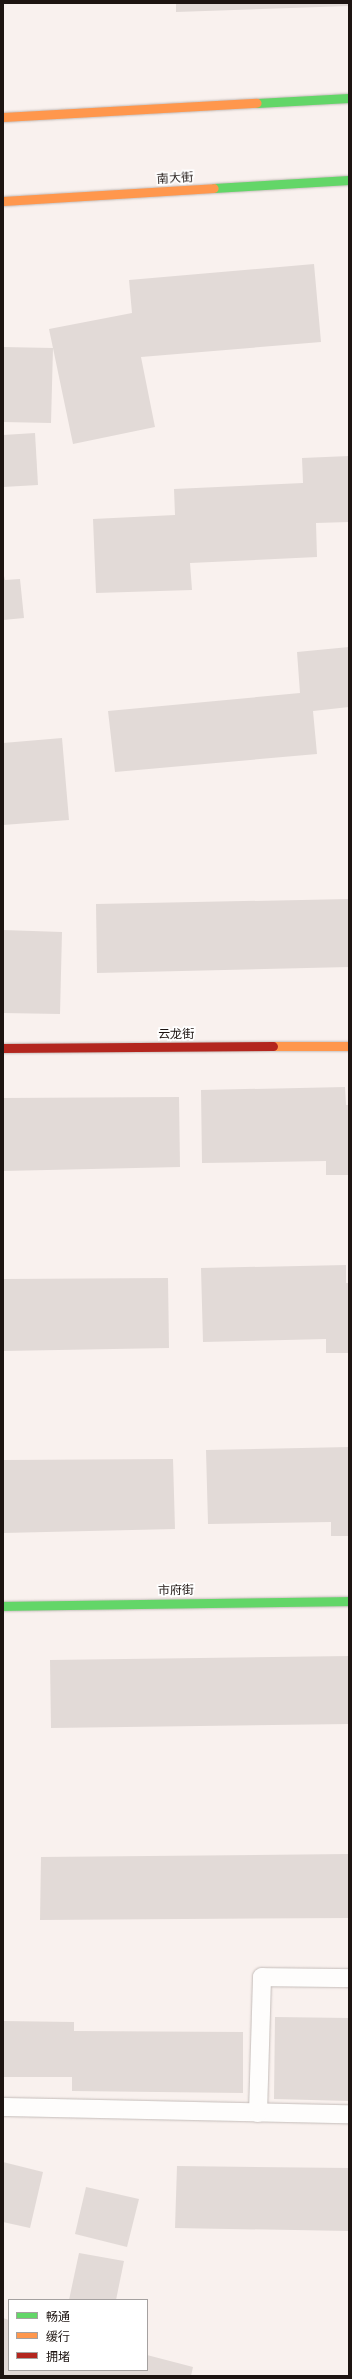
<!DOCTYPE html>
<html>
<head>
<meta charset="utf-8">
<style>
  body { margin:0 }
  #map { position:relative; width:352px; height:2379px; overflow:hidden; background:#f9f1ee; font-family:Figtree,"Noto Sans SC",sans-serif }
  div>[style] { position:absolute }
  .building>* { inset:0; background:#e2dad7 }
  .roads { filter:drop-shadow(0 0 1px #c4bcb9) drop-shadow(0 0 1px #c4bcb9) }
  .lane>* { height:18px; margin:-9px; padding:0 9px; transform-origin:9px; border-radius:9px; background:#fefdfc }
  .fast>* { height:9px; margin:-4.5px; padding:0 4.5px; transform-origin:4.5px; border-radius:4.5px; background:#63d668 }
  .slow>* { height:9px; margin:-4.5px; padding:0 4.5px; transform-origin:4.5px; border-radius:4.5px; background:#ff974d }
  .jam>* { height:9px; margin:-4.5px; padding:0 4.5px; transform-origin:4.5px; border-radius:4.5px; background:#b3261e }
  span { translate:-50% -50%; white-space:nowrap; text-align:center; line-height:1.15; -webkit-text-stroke:3.5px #fff; paint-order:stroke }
  .street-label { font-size:12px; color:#1d1411 }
  .frame { position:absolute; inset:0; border:4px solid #1d1411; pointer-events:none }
  .legend { position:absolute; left:8px; top:2299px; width:140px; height:72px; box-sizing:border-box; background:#fff; border:1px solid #a5a1a0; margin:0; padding:5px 7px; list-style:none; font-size:12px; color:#1d1411 }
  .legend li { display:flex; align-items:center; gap:8px; height:20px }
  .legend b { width:20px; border:1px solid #a5a1a0 }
</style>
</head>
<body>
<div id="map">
  <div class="building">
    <i style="clip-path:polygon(176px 3px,349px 3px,349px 6px,176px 12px)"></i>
    <i style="clip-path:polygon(314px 264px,321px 342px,141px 357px,155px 427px,73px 444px,49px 329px,132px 313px,129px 280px)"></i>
    <i style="clip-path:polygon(3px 347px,53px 348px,51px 423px,3px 422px)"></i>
    <i style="clip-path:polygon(35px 433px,38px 485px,3px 487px,3px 435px)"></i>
    <i style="clip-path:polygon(349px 456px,349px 522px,316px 523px,317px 557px,190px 563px,192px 590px,96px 593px,93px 519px,175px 515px,174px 489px,303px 483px,302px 458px)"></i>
    <i style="clip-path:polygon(3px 572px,5px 580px,20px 579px,24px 618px,3px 620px)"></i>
    <i style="clip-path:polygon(349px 647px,349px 707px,313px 711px,317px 754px,115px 772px,108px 711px,300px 693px,297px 652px)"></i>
    <i style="clip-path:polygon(62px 738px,69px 820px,3px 825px,3px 743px)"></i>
    <i style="clip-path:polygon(349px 899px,349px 967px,97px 973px,96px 904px)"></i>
    <i style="clip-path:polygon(3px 930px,62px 932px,60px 1014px,3px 1013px)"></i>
    <i style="clip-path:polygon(345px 1087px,346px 1105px,349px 1105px,349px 1175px,326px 1175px,326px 1161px,202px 1163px,201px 1090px)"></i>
    <i style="clip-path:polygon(179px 1097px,180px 1167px,3px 1171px,3px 1098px)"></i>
    <i style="clip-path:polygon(346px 1265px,346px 1283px,349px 1283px,349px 1353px,326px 1353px,326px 1339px,203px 1342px,201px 1268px)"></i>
    <i style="clip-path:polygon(168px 1278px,169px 1348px,3px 1351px,3px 1279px)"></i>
    <i style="clip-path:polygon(349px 1447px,349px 1536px,331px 1536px,331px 1522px,208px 1524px,206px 1450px)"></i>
    <i style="clip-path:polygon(173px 1459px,175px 1529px,3px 1533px,3px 1460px)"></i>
    <i style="clip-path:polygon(349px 1656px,349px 1724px,51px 1728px,50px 1660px)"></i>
    <i style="clip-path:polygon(349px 1854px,349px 1918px,40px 1920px,41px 1857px)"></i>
    <i style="clip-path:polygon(275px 2017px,349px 2018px,349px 2101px,274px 2099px)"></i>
    <i style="clip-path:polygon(3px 2021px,74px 2022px,74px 2031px,243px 2032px,243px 2093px,72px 2091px,72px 2077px,3px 2077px)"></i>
    <i style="clip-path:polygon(3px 2162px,43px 2172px,30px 2228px,3px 2222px)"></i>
    <i style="clip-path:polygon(177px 2166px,349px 2168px,349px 2231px,175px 2228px)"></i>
    <i style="clip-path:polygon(86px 2187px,139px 2199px,127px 2247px,75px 2234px)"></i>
    <i style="clip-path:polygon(79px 2253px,124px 2261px,116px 2300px,69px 2300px)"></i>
    <i style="clip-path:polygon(3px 2318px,9px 2320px,9px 2370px,147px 2370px,147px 2355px,193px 2367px,191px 2376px,3px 2376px)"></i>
  </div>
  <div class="roads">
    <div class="lane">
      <i style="left:3px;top:2107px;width:346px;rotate:1.2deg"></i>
      <i style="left:258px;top:2113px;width:136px;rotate:-88.3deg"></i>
      <i style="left:262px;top:1977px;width:87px;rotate:0.7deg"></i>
    </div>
    <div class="fast">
      <i style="left:257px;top:103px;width:92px;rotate:-3.1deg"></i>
      <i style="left:214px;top:188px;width:135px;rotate:-3.4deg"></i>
      <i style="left:3px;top:1606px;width:346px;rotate:-0.8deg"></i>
    </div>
    <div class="slow">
      <i style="left:3px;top:117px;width:254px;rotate:-3.2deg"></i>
      <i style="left:3px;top:201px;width:211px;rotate:-3.5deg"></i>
      <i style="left:273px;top:1046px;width:76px"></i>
    </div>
    <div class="jam">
      <i style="left:3px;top:1048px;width:270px;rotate:-0.4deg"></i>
    </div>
  </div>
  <div class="street-label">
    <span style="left:175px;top:179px;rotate:-3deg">南大街</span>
    <span style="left:176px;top:1035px">云龙街</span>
    <span style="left:176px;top:1591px;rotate:-1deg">市府街</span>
  </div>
  <div class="frame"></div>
  <ul class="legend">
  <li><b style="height:5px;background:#63d668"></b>畅通</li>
  <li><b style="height:5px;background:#ff974d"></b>缓行</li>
  <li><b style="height:5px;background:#b3261e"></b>拥堵</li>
  </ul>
</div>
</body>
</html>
